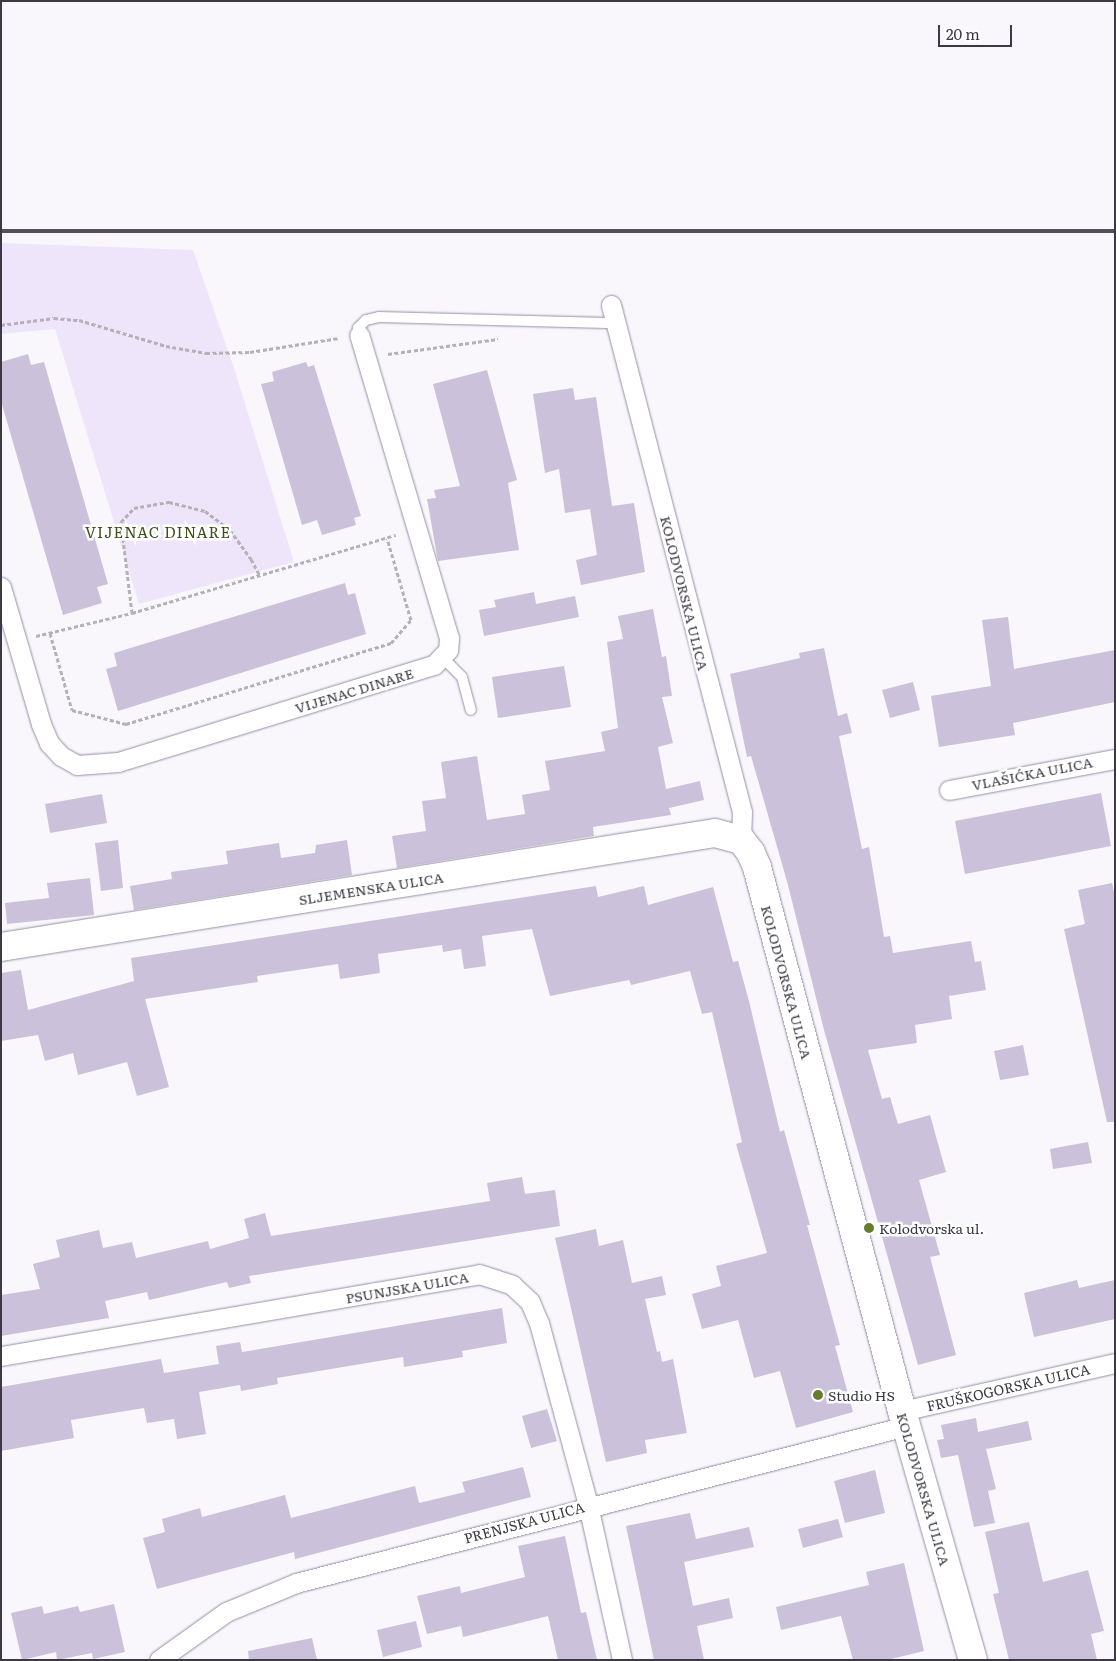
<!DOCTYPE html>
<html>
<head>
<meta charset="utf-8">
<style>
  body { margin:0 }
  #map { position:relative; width:1116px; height:1661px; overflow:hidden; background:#f9f7fc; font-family:Literata,serif }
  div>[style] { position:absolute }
  .green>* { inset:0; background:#eee5fb }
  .building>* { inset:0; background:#cbc1da }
  .path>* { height:3px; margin-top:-1.5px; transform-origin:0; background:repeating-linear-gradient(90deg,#b4b1b8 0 4px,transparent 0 6.5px) }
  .roads { filter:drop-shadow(0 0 1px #968da5) drop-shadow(0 0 1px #968da5) }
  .lane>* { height:10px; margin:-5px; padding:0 5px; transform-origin:5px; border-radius:5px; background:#fff }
  .street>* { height:19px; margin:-9.5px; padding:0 9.5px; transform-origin:9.5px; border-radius:9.5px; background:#fff }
  .secondary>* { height:28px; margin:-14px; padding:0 14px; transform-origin:14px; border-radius:14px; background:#fff }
  .rail>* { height:4px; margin:-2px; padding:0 2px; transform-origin:2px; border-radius:2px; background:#54515a }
  .dots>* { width:14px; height:14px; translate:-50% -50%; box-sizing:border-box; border:2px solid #fff; border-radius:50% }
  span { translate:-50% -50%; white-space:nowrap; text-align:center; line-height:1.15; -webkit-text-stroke:5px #fff; paint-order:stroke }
  .street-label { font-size:14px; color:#3d3943 }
  .poi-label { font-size:14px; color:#3d3943 }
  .left { translate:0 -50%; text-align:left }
  .neighbourhood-label { font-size:15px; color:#3e4d17; letter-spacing:1px }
  .frame { position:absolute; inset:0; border:2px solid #3d3943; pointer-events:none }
  .scale { position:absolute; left:938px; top:25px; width:74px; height:22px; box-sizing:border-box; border:2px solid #3d3943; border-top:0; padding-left:6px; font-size:15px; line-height:18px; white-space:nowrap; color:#3d3943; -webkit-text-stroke:4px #fff; paint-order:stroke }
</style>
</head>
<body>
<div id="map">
  <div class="green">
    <i style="clip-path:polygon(1px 243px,193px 250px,234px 368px,294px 562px,139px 604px,55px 329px,1px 334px)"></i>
  </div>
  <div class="building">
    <i style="clip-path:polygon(28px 354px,31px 365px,44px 362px,108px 584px,97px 587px,102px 603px,63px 615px,1px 401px,1px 362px)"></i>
    <i style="clip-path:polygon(306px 362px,308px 367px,314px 365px,361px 516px,354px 518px,356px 525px,322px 535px,317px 520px,302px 525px,261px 384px,274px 381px,272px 372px)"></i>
    <i style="clip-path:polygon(487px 370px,517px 480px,508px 483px,519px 550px,438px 561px,427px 499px,436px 498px,434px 490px,460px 486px,433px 384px)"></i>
    <i style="clip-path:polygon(573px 388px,575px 400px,596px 397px,612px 506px,634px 503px,645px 572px,581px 585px,576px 560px,597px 555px,590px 509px,565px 513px,559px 469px,545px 473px,533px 394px)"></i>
    <i style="clip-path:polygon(345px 583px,348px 595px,355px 593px,366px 634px,118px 711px,106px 669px,117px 666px,114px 653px)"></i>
    <i style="clip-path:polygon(534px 592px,536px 604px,575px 596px,579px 617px,484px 636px,479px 610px,496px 607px,494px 600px)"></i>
    <i style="clip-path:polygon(653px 609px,662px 657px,666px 656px,672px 696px,662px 697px,673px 743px,658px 747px,666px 789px,700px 781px,704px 800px,669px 808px,671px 815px,593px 827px,594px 836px,397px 868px,392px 836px,426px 831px,422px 801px,446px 798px,441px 762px,477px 756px,487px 820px,525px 814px,522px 795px,550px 790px,545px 761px,605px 751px,601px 732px,618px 728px,607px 642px,623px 639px,618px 616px)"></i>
    <i style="clip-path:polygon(1008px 617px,1014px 669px,1115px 650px,1115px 702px,1013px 723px,1015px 735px,939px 747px,931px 696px,991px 686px,982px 620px)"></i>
    <i style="clip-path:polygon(824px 648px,838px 716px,847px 713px,852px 733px,839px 736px,862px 849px,869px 847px,884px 937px,890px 936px,893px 953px,971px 941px,975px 962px,981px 961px,986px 990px,949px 996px,952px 1019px,915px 1025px,917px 1043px,868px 1050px,882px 1099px,890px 1097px,898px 1124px,930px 1115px,946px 1172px,919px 1180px,940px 1255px,930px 1257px,956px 1355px,918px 1365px,824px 1030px,788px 885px,751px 756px,747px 757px,730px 674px,800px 658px,799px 653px)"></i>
    <i style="clip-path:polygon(564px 666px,571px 707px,498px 718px,492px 677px)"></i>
    <i style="clip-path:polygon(913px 682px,920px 710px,890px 718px,882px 690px)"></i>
    <i style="clip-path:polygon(1101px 793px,1111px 846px,965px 874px,955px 821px)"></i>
    <i style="clip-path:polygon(102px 794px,107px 823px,50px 833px,45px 804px)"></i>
    <i style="clip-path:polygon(118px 840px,123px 888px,101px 891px,95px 843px)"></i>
    <i style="clip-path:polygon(347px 840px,352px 875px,134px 910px,130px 886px,172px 879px,171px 872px,228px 864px,226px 851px,279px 843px,281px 858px,315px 853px,316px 845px)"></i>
    <i style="clip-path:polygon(90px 878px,94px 915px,7px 924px,5px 903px,49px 898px,47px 883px)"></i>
    <i style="clip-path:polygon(1112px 883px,1115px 896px,1115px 1122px,1107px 1122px,1064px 929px,1085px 924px,1078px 890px)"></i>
    <i style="clip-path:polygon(596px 886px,598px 897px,644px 886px,648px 905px,713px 887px,733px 962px,738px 961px,749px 1001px,780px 1132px,784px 1130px,810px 1225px,807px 1225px,840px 1345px,835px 1346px,853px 1412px,796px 1428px,780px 1371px,754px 1378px,738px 1320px,702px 1329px,692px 1294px,721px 1286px,716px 1266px,767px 1253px,736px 1144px,742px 1142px,712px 1012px,702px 1014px,690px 971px,631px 985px,629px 980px,550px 996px,532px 929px,482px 936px,486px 966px,464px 969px,461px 949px,443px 952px,442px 945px,378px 954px,380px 973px,340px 979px,338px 964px,257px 976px,258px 982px,145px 999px,169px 1087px,137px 1096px,127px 1062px,78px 1075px,73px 1053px,45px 1061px,38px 1035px,1px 1041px,1px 973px,21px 970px,28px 1010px,134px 981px,131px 958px)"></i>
    <i style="clip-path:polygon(1023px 1045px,1029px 1075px,1000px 1080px,994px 1051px)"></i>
    <i style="clip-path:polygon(1088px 1142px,1092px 1163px,1053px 1169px,1050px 1149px)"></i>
    <i style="clip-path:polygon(522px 1177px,525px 1194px,555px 1190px,560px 1226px,249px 1276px,251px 1283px,229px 1288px,227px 1282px,149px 1300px,147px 1292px,105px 1301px,109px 1318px,1px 1336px,1px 1295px,40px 1289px,33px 1264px,60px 1257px,56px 1240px,99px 1230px,103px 1248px,132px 1242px,136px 1258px,208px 1241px,210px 1249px,249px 1238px,244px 1219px,265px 1213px,271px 1236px,490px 1201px,487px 1183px)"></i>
    <i style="clip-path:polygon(596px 1229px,599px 1246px,623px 1240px,632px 1283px,662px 1276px,666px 1295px,645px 1299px,657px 1352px,660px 1351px,662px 1362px,673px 1359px,687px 1433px,645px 1440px,647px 1453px,606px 1462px,555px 1238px)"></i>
    <i style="clip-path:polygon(1077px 1280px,1079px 1288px,1115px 1280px,1115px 1319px,1034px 1337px,1024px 1293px)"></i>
    <i style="clip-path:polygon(502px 1308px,507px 1343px,462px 1351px,463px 1357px,404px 1367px,403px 1357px,277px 1378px,278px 1384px,241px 1391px,240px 1385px,199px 1392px,206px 1434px,177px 1439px,174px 1419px,147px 1423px,144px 1408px,71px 1420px,74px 1438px,1px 1451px,1px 1387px,161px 1359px,164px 1373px,219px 1364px,216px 1346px,240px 1342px,242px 1352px)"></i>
    <i style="clip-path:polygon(547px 1409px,557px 1441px,531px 1448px,522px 1416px)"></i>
    <i style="clip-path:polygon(976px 1418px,978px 1432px,1028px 1421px,1032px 1440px,986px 1449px,996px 1489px,988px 1491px,995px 1523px,974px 1527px,958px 1455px,941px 1458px,937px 1440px,944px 1439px,941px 1425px)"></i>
    <i style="clip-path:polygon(523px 1467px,531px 1497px,295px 1559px,294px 1552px,157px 1589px,143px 1538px,165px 1532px,162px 1519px,200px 1508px,202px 1517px,285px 1495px,291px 1518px,415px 1486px,419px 1503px,465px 1492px,462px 1482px)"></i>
    <i style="clip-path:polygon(875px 1470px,885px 1513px,845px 1523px,834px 1481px)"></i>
    <i style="clip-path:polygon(690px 1513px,696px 1539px,749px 1527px,754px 1547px,684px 1562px,693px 1606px,729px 1598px,733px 1618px,697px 1626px,704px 1660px,654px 1660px,626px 1526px)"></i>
    <i style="clip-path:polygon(838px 1519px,843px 1537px,803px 1548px,798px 1529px)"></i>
    <i style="clip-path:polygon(1029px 1522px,1043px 1582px,1088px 1570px,1104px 1631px,1091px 1634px,1097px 1660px,1009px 1660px,993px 1594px,999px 1593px,985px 1532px)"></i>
    <i style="clip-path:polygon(565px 1536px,581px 1613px,586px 1612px,597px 1660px,558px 1660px,548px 1616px,463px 1637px,461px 1626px,427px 1634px,417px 1596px,460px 1586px,461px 1593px,525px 1577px,518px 1546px)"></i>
    <i style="clip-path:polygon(904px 1563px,924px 1651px,887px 1660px,853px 1660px,841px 1616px,781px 1630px,776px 1607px,869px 1585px,866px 1572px)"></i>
    <i style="clip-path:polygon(114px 1604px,125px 1652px,93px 1659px,92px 1653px,57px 1660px,56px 1652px,22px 1660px,11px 1613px,42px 1606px,44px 1614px,78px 1606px,80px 1612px)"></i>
    <i style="clip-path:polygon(416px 1621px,422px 1647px,383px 1657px,377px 1630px)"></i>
    <i style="clip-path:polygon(312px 1638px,317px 1660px,249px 1660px,248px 1651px)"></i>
  </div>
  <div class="path">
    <i style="left:1px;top:325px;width:53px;rotate:-7.5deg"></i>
    <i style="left:54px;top:318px;width:25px;rotate:5deg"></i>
    <i style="left:79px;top:320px;width:91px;rotate:16.6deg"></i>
    <i style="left:166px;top:346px;width:41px;rotate:9.9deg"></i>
    <i style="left:206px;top:353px;width:44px;rotate:-1.3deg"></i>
    <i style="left:250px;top:352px;width:90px;rotate:-8.9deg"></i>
    <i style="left:388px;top:354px;width:111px;rotate:-7.8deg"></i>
    <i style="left:132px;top:613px;width:92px;rotate:-96.9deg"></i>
    <i style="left:121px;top:522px;width:19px;rotate:-47deg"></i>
    <i style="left:134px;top:508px;width:36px;rotate:-10deg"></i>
    <i style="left:169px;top:502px;width:37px;rotate:14deg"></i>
    <i style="left:205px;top:511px;width:31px;rotate:37deg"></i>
    <i style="left:230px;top:530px;width:36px;rotate:54deg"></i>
    <i style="left:251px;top:559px;width:19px;rotate:62deg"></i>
    <i style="left:50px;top:633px;width:80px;rotate:74.1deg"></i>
    <i style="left:72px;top:710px;width:56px;rotate:14.5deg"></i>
    <i style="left:126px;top:724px;width:277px;rotate:-17deg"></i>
    <i style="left:391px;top:643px;width:30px;rotate:-49deg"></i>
    <i style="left:411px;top:620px;width:85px;rotate:-106.3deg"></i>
    <i style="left:36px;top:636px;width:99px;rotate:-13.5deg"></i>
    <i style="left:132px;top:613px;width:275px;rotate:-16.5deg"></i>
  </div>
  <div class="roads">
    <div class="lane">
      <i style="left:359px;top:335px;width:7px;rotate:-98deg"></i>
      <i style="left:358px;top:328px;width:11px;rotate:-45deg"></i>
      <i style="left:366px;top:320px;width:13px;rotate:-13deg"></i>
      <i style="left:379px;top:317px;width:237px;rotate:1.5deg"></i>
      <i style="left:443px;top:658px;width:27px;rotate:45deg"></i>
      <i style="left:462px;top:677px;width:34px;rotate:75deg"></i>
    </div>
    <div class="street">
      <i style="left:611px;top:305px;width:524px;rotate:75.51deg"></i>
      <i style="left:742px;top:812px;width:28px;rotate:92deg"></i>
      <i style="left:1px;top:587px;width:143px;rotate:73.7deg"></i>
      <i style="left:41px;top:724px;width:21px;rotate:67deg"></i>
      <i style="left:49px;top:743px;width:18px;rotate:47deg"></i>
      <i style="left:61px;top:756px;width:18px;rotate:29deg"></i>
      <i style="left:77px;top:765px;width:41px;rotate:-4.2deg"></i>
      <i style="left:118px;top:762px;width:331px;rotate:-17.1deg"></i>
      <i style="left:434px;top:665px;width:21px;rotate:-47deg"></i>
      <i style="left:448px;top:650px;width:12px;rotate:-85deg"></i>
      <i style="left:449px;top:638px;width:316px;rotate:-106.5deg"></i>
      <i style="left:949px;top:790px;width:169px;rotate:-10.6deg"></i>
      <i style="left:1px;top:1356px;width:485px;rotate:-9.7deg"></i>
      <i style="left:479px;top:1274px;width:35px;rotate:18deg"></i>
      <i style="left:512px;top:1285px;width:25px;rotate:43deg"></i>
      <i style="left:530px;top:1302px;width:23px;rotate:67deg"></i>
      <i style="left:539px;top:1323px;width:188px;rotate:74.9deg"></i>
      <i style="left:588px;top:1505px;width:159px;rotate:77.6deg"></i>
      <i style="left:902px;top:1411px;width:218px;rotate:-12.7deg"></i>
      <i style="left:159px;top:1660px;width:82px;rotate:-35.6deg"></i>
      <i style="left:226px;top:1612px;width:76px;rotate:-22.5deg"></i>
      <i style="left:296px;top:1583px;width:630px;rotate:-14.43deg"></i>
    </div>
    <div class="secondary">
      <i style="left:1px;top:947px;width:723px;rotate:-9.07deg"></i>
      <i style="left:715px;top:833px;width:27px;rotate:15deg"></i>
      <i style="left:741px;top:840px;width:16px;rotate:52deg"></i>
      <i style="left:751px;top:853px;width:15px;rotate:67deg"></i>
      <i style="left:757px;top:867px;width:563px;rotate:75.08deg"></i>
      <i style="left:902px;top:1411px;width:259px;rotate:74.1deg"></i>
    </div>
  </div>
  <div class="rail">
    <i style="left:1px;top:231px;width:1114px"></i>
  </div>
  <div class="dots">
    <i style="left:869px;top:1228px;background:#667d2e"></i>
    <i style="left:818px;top:1395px;background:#667d2e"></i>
  </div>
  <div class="street-label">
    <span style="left:685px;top:593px;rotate:76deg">KOLODVORSKA ULICA</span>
    <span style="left:354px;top:690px;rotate:-17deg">VIJENAC DINARE</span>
    <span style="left:1032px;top:773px;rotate:-11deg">VLAŠIĆKA ULICA</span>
    <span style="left:371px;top:888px;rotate:-9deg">SLJEMENSKA ULICA</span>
    <span style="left:787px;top:982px;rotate:75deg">KOLODVORSKA ULICA</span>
    <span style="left:407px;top:1287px;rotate:-10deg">PSUNJSKA ULICA</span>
    <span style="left:1008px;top:1387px;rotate:-13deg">FRUŠKOGORSKA ULICA</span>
    <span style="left:924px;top:1489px;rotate:74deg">KOLODVORSKA ULICA</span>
    <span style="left:524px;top:1522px;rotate:-15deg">PRENJSKA ULICA</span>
  </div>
  <div class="poi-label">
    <span class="left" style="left:879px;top:1228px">Kolodvorska ul.</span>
    <span class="left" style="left:828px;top:1395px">Studio HS</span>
  </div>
  <div class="neighbourhood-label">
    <span style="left:158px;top:532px">VIJENAC DINARE</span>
  </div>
  <div class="frame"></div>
  <div class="scale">20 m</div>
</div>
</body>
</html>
